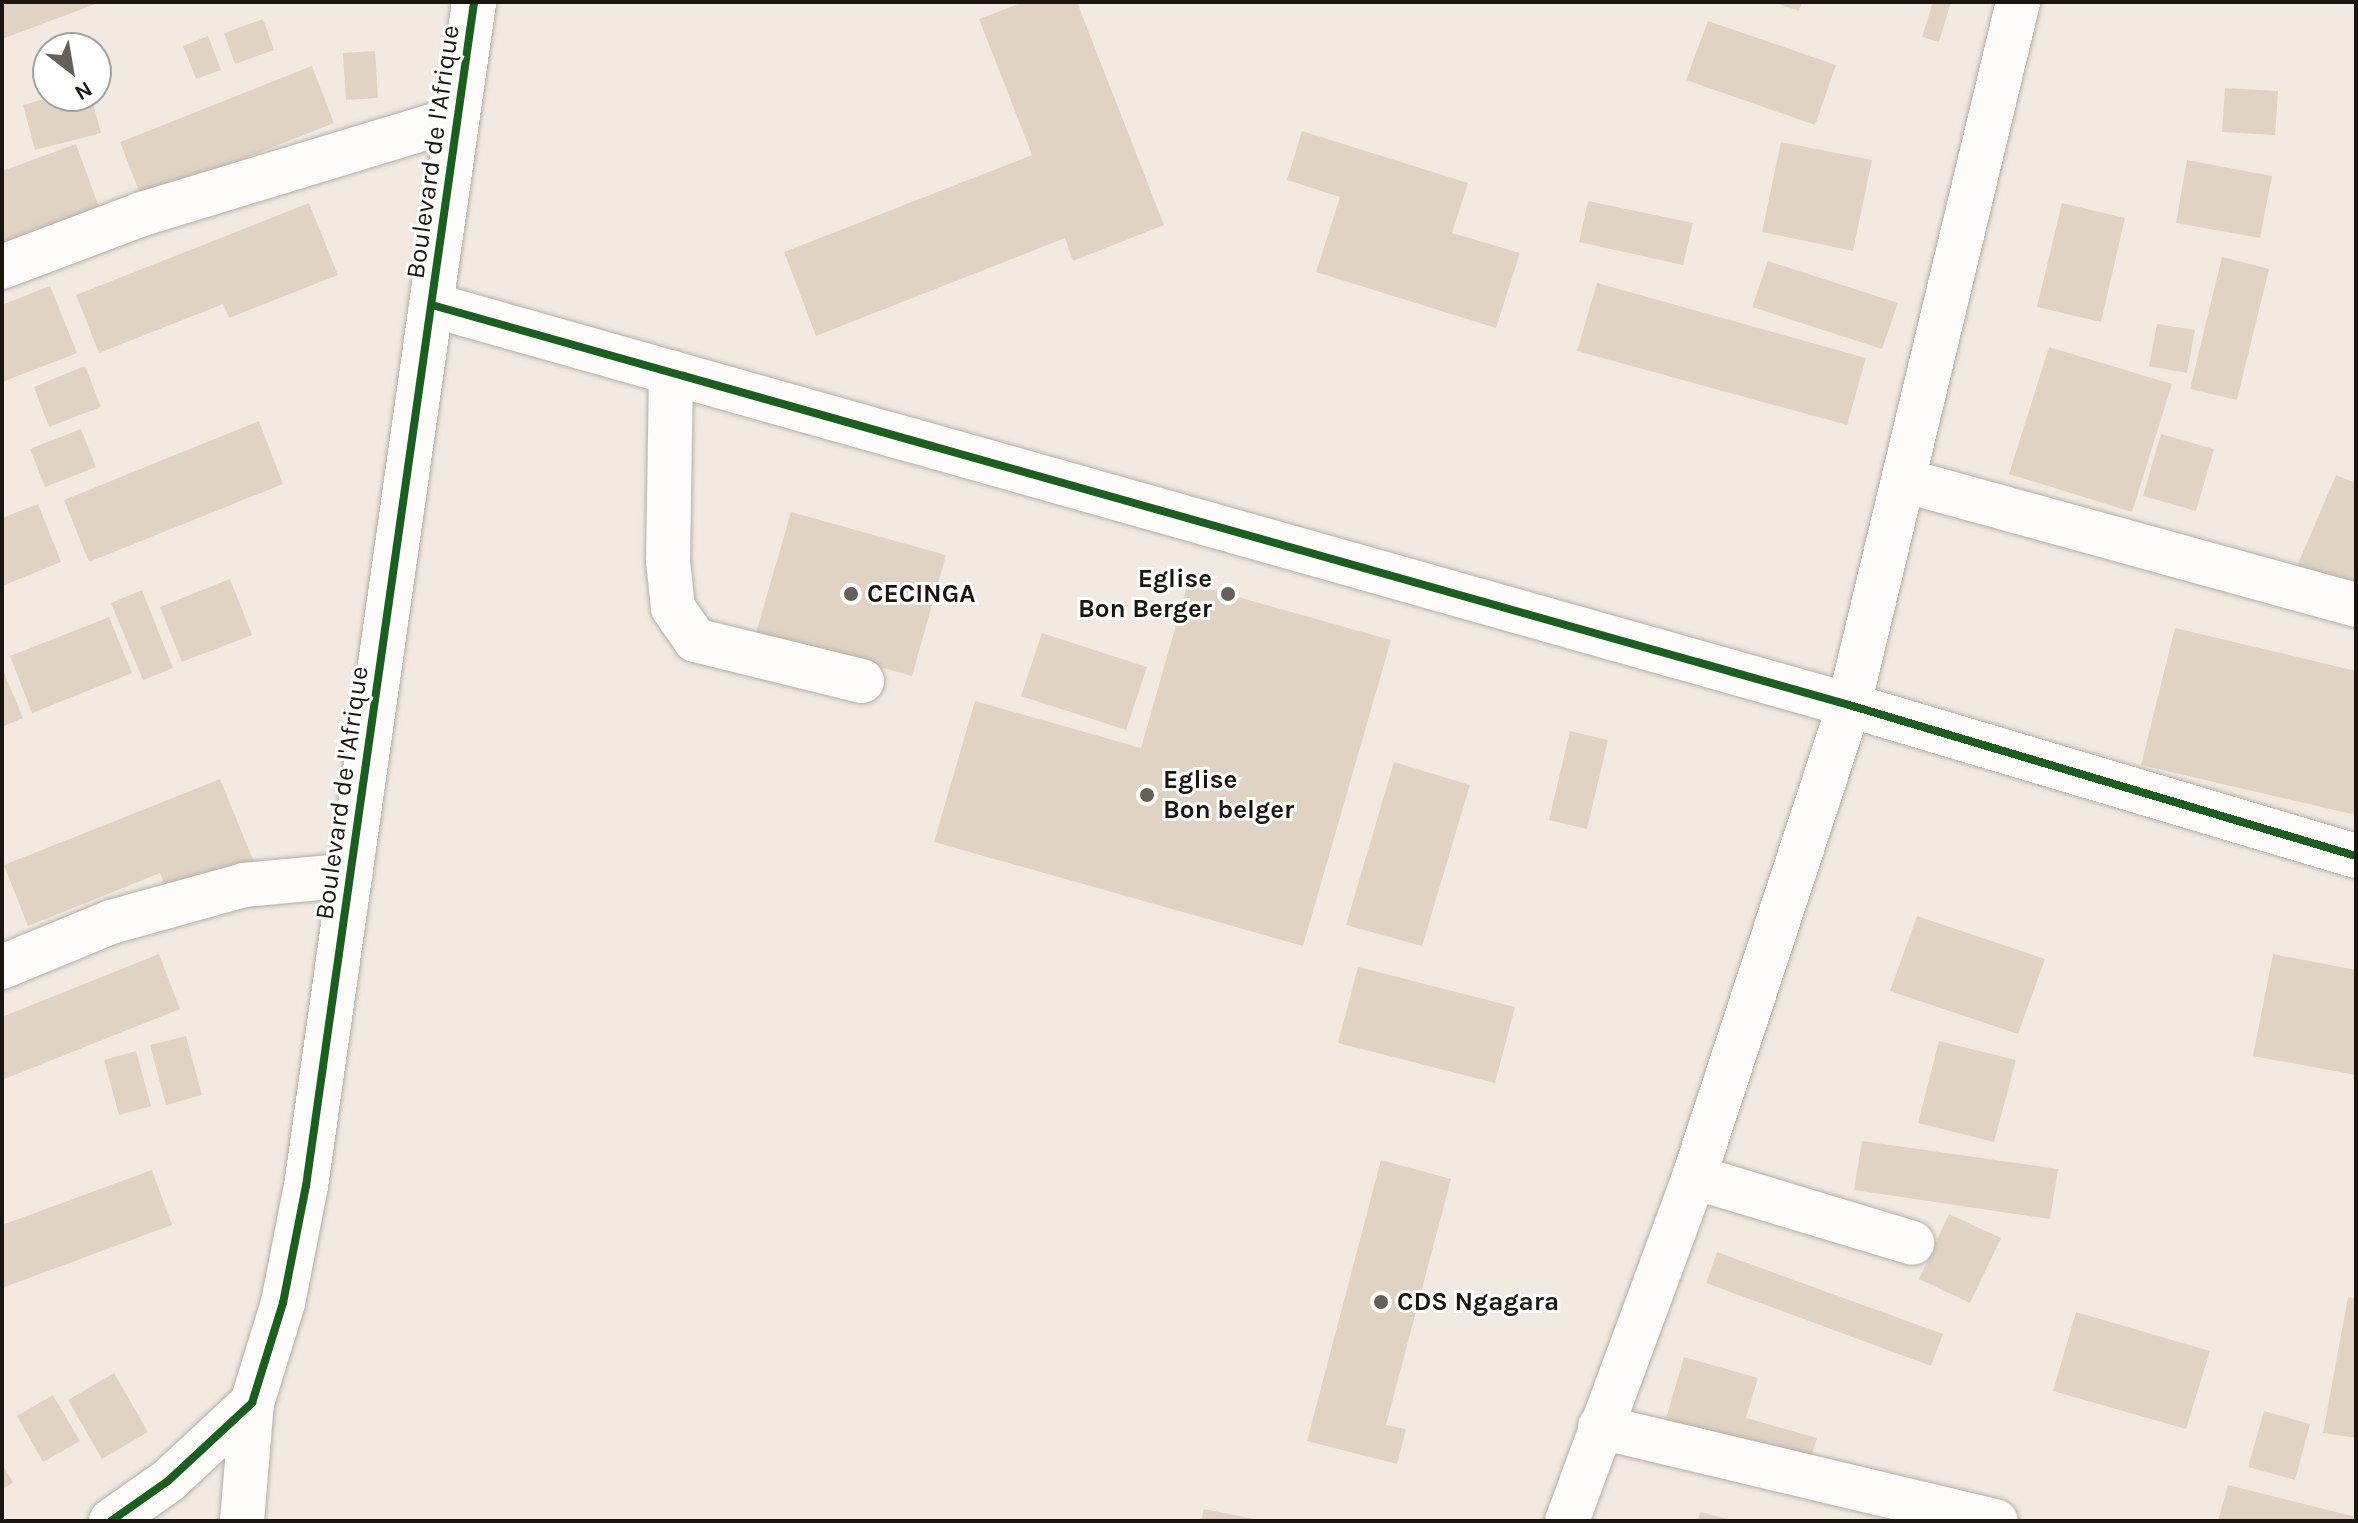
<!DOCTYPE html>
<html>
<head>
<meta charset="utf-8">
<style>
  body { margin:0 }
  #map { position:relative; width:2358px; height:1523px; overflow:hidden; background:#f2eae1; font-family:Karla,sans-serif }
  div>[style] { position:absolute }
  .building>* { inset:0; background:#e0d3c4 }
  .roads { filter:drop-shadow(0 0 2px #b4aea7) drop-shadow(0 0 2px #b4aea7) }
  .minor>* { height:44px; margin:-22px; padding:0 22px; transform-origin:22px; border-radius:22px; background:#fdfcfa }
  .cycleway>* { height:8px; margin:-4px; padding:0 4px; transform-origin:4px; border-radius:4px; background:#1b5e20 }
  .dots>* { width:22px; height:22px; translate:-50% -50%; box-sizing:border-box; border:4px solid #fff; border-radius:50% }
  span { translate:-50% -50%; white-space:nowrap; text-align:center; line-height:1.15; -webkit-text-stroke:6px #fff; paint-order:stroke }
  .street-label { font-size:26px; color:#1a150f }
  .poi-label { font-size:26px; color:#1a150f; font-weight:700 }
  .right { translate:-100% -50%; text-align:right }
  .left { translate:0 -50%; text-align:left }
  .frame { position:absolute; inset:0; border:4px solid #1a150f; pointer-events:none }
  .north { position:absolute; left:32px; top:32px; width:80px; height:80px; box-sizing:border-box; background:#fff; border:2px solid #a3a19f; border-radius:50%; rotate:149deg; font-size:22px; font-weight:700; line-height:32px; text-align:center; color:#1a150f }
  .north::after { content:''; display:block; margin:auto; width:28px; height:36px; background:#666058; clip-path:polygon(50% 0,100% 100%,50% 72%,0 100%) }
</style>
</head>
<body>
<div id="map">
  <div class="building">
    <i style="clip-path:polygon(2px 2px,101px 2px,2px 39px)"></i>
    <i style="clip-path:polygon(1023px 2px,1077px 2px,1164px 225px,1073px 261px,1065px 238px,816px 336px,784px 252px,1032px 155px,979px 19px)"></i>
    <i style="clip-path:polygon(1772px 2px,1802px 2px,1799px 11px)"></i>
    <i style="clip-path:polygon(1933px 2px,1951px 2px,1939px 42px,1922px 37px)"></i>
    <i style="clip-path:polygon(263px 19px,274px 50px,235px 64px,224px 33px)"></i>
    <i style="clip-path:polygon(1708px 21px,1836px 65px,1815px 125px,1686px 80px)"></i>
    <i style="clip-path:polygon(208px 36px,221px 70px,196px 79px,183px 46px)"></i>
    <i style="clip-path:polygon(375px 51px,378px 98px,346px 100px,343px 53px)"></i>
    <i style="clip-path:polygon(312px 66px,334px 123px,142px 199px,120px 142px)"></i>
    <i style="clip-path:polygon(2225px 88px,2278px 91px,2275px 135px,2222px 132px)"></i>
    <i style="clip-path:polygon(55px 96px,91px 96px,101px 133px,35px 150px,23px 105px)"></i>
    <i style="clip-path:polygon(1302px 131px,1468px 183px,1452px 233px,1520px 253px,1496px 328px,1316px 272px,1340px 197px,1287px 180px)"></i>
    <i style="clip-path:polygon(1781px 142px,1872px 160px,1853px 251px,1762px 232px)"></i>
    <i style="clip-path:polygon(76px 144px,100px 210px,2px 245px,2px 171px)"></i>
    <i style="clip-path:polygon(2187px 160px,2272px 176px,2260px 238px,2176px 223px)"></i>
    <i style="clip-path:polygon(1588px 201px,1693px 223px,1683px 265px,1579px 242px)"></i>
    <i style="clip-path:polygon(309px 203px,338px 275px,229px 318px,223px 304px,99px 353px,76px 295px)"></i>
    <i style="clip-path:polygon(2062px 203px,2125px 218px,2101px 322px,2037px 307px)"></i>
    <i style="clip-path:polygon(2222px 257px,2269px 269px,2237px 400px,2190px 389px)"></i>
    <i style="clip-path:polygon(1768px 261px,1898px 303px,1882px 349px,1752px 307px)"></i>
    <i style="clip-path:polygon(1597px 283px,1866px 358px,1847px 425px,1577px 351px)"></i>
    <i style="clip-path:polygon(50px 286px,77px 353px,2px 382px,2px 305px)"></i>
    <i style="clip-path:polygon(2157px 324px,2195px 330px,2187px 373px,2149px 366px)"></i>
    <i style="clip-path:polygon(2049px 347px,2172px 384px,2132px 512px,2009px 474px)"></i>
    <i style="clip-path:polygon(85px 366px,101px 407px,49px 427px,34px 387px)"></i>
    <i style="clip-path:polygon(259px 421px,283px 484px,89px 562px,64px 500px)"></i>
    <i style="clip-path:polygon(81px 429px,96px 467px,45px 487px,30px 449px)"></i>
    <i style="clip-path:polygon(2161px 434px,2214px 449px,2196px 511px,2143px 496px)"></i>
    <i style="clip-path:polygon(2336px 475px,2356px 483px,2356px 576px,2347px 595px,2294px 573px)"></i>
    <i style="clip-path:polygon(38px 504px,61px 562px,2px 586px,2px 518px)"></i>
    <i style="clip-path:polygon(791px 512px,946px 555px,912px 676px,756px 633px)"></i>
    <i style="clip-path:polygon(230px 579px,252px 635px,182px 662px,160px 607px)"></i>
    <i style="clip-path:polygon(1188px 583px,1391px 640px,1303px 946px,934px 842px,975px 701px,1141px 748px)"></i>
    <i style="clip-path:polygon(142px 590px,173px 668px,143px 680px,111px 603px)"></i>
    <i style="clip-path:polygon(109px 617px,132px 673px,32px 713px,10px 656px)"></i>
    <i style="clip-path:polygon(2175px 628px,2356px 671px,2356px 815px,2141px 765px)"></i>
    <i style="clip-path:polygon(1042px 633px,1147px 667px,1126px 730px,1021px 696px)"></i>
    <i style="clip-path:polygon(2px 668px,23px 718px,2px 727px)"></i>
    <i style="clip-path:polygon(1570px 731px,1608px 740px,1587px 829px,1549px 820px)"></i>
    <i style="clip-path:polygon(1394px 762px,1470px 785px,1422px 946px,1346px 925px)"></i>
    <i style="clip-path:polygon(220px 779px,256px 867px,171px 901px,160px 873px,28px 926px,4px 865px)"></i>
    <i style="clip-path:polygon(1917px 916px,2045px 959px,2018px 1034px,1890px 991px)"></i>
    <i style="clip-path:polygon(159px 954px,180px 1009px,2px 1080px,2px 1017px)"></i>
    <i style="clip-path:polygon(2273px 954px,2356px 970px,2356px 1075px,2253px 1056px)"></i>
    <i style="clip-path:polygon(1358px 967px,1515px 1007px,1495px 1083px,1338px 1043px)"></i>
    <i style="clip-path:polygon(186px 1036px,202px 1095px,166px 1105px,150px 1045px)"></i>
    <i style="clip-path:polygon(1939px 1041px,2016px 1060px,1994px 1142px,1918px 1123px)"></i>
    <i style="clip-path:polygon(136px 1051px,151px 1106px,119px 1115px,104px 1060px)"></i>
    <i style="clip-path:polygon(1862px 1141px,2058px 1169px,2050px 1219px,1854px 1190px)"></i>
    <i style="clip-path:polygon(1381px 1160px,1451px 1179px,1386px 1425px,1406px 1429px,1397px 1464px,1307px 1441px)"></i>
    <i style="clip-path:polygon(152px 1170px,172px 1225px,2px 1288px,2px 1225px)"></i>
    <i style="clip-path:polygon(1949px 1214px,2001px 1238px,1970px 1303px,1919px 1279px)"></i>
    <i style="clip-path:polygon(1717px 1252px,1943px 1334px,1931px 1366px,1706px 1283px)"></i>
    <i style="clip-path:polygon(2348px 1297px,2356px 1299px,2356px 1438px,2323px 1433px)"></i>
    <i style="clip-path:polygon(2076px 1312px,2210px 1351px,2186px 1429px,2053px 1391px)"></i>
    <i style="clip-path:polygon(1684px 1357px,1758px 1378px,1746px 1418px,1817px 1438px,1806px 1474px,1662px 1432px)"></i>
    <i style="clip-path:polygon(114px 1373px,148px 1432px,102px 1459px,68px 1400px)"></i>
    <i style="clip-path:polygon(53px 1395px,80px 1441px,43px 1462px,17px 1416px)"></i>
    <i style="clip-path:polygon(2264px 1411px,2310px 1424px,2295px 1480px,2248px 1467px)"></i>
    <i style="clip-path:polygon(2px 1463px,13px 1483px,2px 1489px)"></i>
    <i style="clip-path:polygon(2228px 1485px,2356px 1517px,2356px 1521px,2218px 1521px)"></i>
    <i style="clip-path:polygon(1204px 1509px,1259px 1520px,1259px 1521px,1201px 1521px)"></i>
    <i style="clip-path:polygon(1700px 1512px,1731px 1520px,1731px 1521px,1698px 1521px)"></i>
  </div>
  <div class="roads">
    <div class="minor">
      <i style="left:2px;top:267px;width:150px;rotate:-20.7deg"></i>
      <i style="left:142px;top:214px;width:329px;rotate:-16.9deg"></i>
      <i style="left:432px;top:305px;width:1472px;rotate:15.76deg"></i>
      <i style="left:1849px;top:705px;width:529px;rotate:16.59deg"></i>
      <i style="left:671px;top:372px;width:189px;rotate:90.9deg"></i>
      <i style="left:668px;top:561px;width:47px;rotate:83.9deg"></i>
      <i style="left:673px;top:608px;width:39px;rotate:55deg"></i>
      <i style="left:695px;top:640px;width:172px;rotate:13.8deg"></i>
      <i style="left:1906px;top:481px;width:467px;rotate:15.4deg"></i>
      <i style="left:2px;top:967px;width:118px;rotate:-22.4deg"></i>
      <i style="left:111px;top:922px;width:138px;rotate:-15.5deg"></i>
      <i style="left:244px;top:885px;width:107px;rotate:-5.3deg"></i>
      <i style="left:1694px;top:1177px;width:228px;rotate:16.8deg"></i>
      <i style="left:1600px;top:1427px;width:407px;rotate:13.4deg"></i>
      <i style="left:111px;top:1521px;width:70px;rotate:-35.1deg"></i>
      <i style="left:168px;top:1481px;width:115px;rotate:-42.9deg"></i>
      <i style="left:252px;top:1403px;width:105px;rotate:-72.8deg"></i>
      <i style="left:283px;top:1303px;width:119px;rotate:-78.9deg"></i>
      <i style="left:306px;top:1186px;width:1196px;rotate:-81.92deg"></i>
      <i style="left:242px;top:1521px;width:118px;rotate:-85.2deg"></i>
      <i style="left:1567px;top:1521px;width:367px;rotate:-69.7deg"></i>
      <i style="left:1694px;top:1177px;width:497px;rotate:-71.8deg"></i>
      <i style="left:1849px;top:705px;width:723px;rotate:-76.48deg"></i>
    </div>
  </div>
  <div class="cycleway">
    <i style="left:432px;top:305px;width:1472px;rotate:15.76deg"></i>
    <i style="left:1849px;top:705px;width:529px;rotate:16.59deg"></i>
    <i style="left:111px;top:1521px;width:70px;rotate:-35.1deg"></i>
    <i style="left:168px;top:1481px;width:115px;rotate:-42.9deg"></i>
    <i style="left:252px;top:1403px;width:105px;rotate:-72.8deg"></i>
    <i style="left:283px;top:1303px;width:119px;rotate:-78.9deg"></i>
    <i style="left:306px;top:1186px;width:1196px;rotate:-81.92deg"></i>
  </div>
  <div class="dots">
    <i style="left:851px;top:594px;background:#666058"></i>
    <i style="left:1228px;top:594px;background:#666058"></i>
    <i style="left:1147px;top:795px;background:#666058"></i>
    <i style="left:1381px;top:1302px;background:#666058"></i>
  </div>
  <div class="street-label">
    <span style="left:433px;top:152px;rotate:-82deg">Boulevard de l'Afrique</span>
    <span style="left:342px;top:793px;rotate:-82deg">Boulevard de l'Afrique</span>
  </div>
  <div class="poi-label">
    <span class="right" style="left:1212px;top:594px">Eglise<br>Bon Berger</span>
    <span class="left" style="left:867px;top:594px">CECINGA</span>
    <span class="left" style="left:1163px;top:795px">Eglise<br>Bon belger</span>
    <span class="left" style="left:1397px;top:1302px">CDS Ngagara</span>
  </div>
  <div class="frame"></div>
  <div class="north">N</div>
</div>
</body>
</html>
